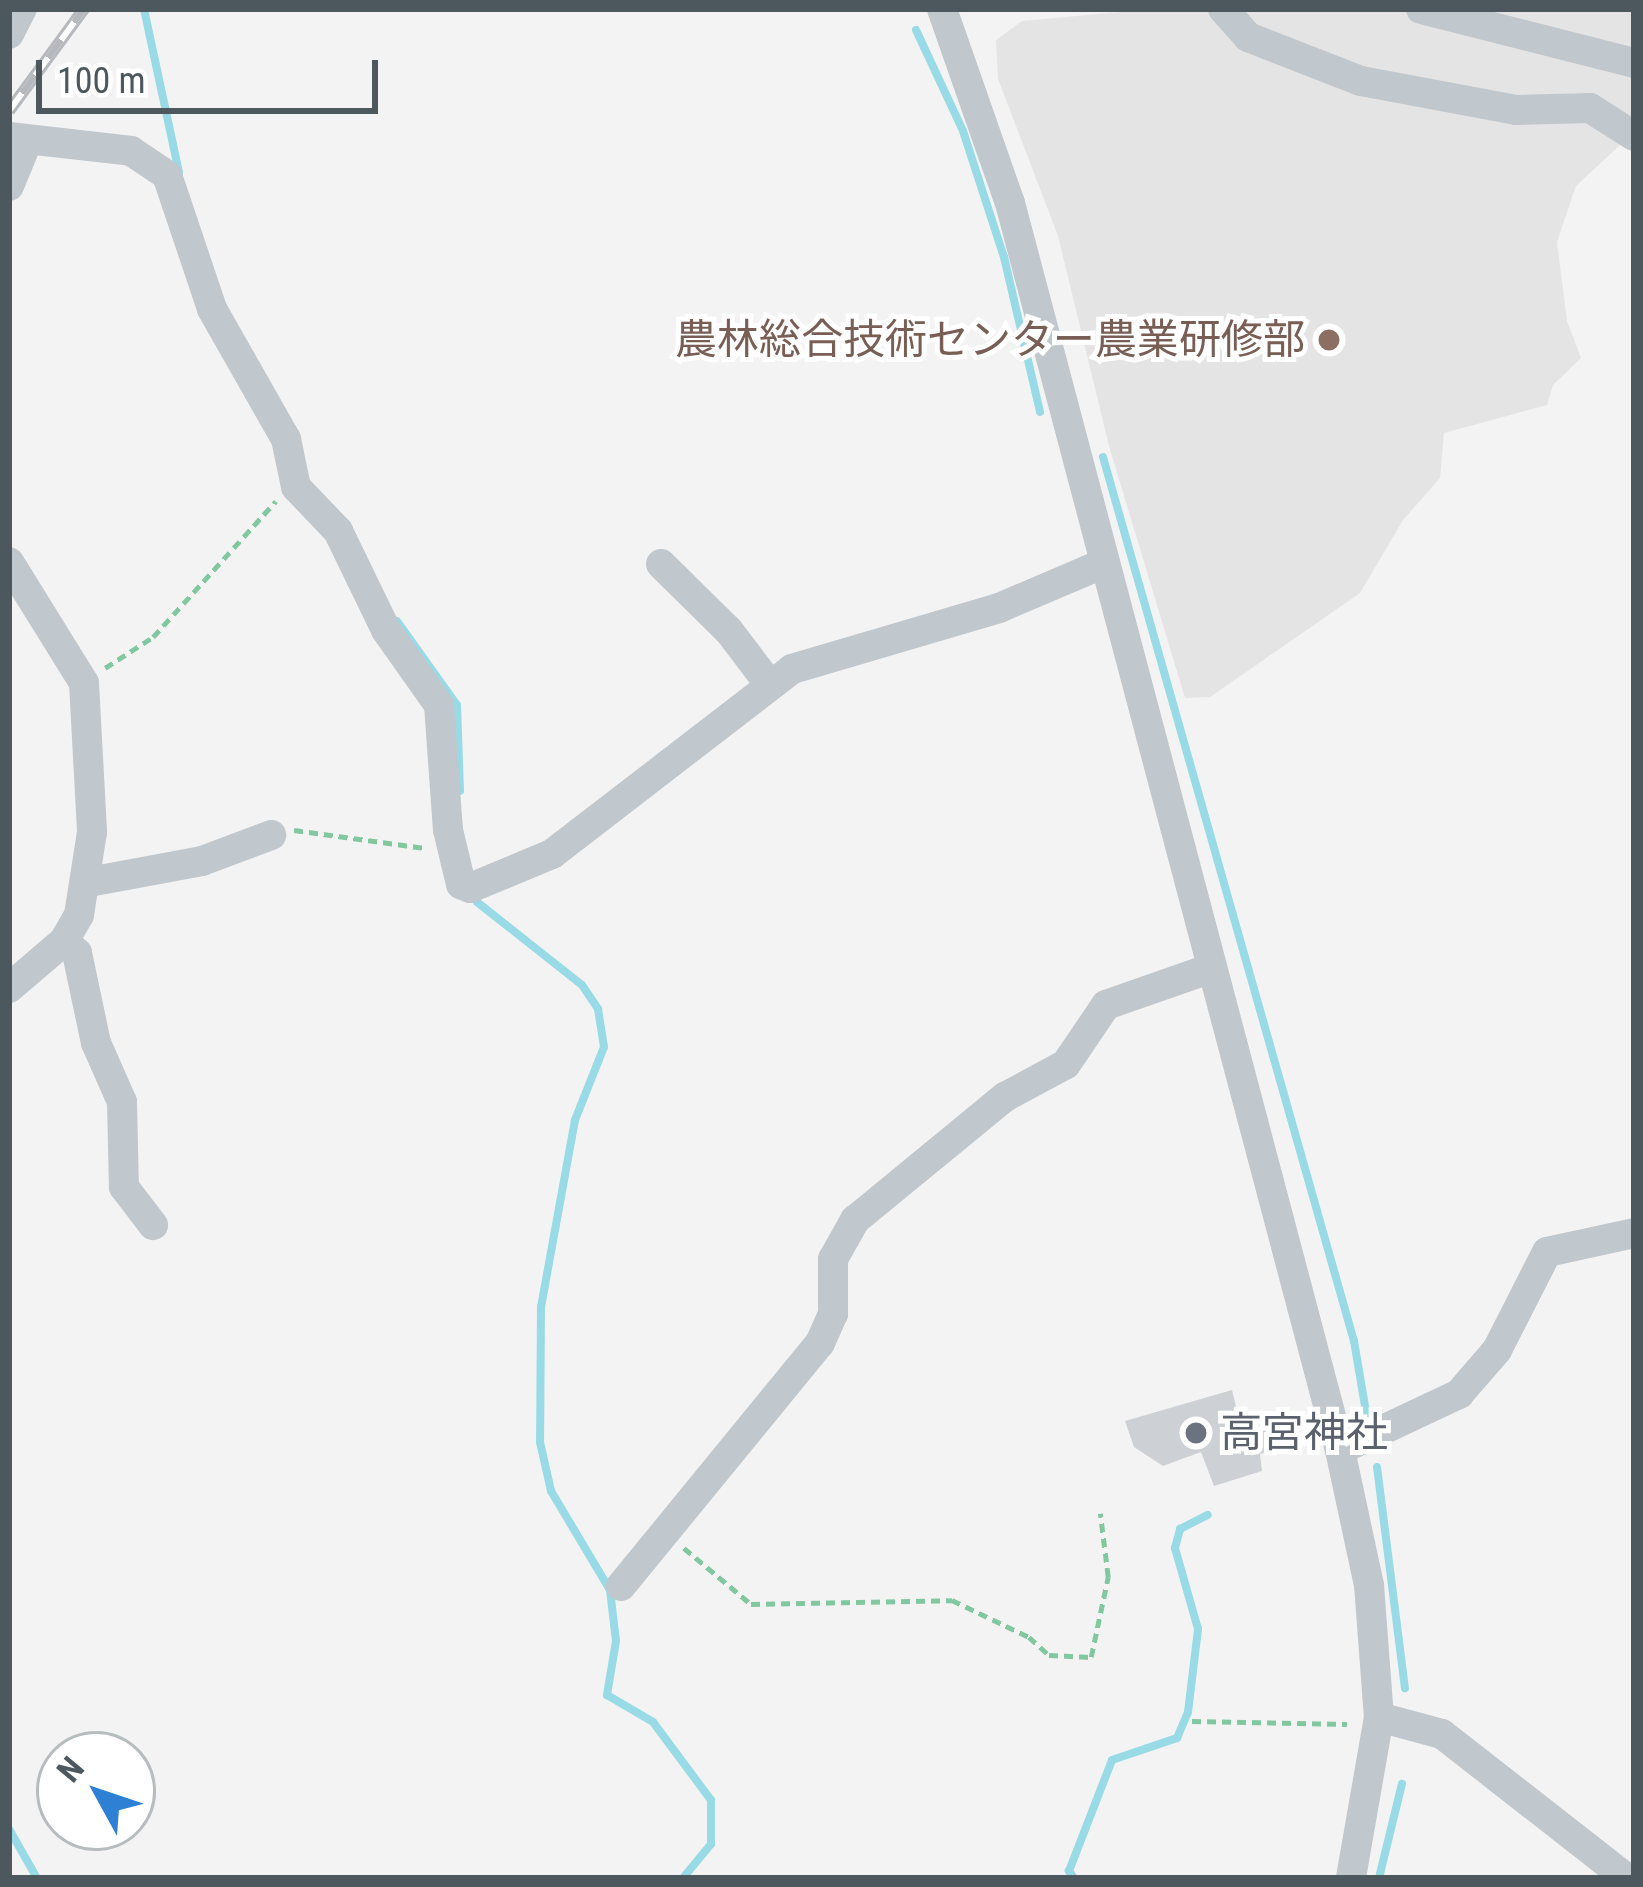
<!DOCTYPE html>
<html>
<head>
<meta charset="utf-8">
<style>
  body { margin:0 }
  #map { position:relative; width:1643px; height:1887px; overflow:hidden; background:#f4f3f3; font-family:"Roboto Condensed","Noto Sans JP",sans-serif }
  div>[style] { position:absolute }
  .education>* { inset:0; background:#e5e4e4 }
  .stream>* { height:8px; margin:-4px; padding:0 4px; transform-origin:4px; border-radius:4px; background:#98dae5 }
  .building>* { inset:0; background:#cdd0d4 }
  .path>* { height:4.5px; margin-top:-2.25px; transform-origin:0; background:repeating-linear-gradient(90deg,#81c8a1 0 9px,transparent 0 15px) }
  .minor>* { height:30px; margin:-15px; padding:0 15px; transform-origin:15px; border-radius:15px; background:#c0c7cd }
  .rail>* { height:12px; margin-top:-6px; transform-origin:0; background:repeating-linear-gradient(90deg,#fff 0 22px,#b5b8bc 0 44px); box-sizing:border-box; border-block:3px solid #b5b8bc }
  .dots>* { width:33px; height:33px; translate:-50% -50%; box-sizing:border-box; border:6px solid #fff; border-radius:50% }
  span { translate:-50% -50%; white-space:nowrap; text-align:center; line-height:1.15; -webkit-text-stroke:10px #fff; paint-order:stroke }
  .education-label { font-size:42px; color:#785e54 }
  .right { translate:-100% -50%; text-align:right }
  .worship-label { font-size:42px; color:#5b616d }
  .left { translate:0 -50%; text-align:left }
  .frame { position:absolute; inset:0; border:12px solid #4c575e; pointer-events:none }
  .north { position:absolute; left:36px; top:1731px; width:120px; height:120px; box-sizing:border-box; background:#fff; border:3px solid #b7bcbf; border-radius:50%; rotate:310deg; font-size:33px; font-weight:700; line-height:48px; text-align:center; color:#4c575e }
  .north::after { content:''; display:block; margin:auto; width:42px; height:54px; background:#2d80d4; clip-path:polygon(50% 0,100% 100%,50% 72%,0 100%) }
  .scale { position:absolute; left:36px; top:60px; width:342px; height:54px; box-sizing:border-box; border:6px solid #4c575e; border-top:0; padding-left:15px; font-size:36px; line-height:42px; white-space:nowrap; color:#4c575e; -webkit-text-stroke:9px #fff; paint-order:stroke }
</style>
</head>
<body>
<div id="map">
  <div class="education">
    <i style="clip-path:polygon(1152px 9px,1634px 9px,1634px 132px,1576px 186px,1557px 242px,1567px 321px,1581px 358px,1553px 385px,1547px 405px,1444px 433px,1440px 478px,1403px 520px,1360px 593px,1210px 697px,1185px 698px,1109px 446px,1058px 236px,998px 79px,996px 40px,1022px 21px)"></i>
  </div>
  <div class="stream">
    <i style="left:144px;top:9px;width:167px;rotate:77.9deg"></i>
    <i style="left:916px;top:30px;width:111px;rotate:65deg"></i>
    <i style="left:963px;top:131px;width:133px;rotate:72deg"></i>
    <i style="left:1004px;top:257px;width:159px;rotate:76.9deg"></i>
    <i style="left:1103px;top:457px;width:919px;rotate:74.15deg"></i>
    <i style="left:1354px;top:1341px;width:78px;rotate:80.4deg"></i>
    <i style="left:397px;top:621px;width:103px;rotate:54.5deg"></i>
    <i style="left:457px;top:705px;width:86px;rotate:88deg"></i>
    <i style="left:477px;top:902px;width:134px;rotate:38.3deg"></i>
    <i style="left:582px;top:985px;width:29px;rotate:56deg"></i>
    <i style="left:598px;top:1009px;width:38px;rotate:81deg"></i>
    <i style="left:604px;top:1047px;width:79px;rotate:111.7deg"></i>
    <i style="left:575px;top:1120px;width:190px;rotate:100.3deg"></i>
    <i style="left:541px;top:1307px;width:135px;rotate:90.4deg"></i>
    <i style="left:540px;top:1442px;width:50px;rotate:77.3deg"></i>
    <i style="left:551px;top:1491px;width:115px;rotate:59.2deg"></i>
    <i style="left:610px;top:1590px;width:51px;rotate:83.3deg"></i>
    <i style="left:616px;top:1641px;width:55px;rotate:99.5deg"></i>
    <i style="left:607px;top:1695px;width:53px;rotate:30.4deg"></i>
    <i style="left:653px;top:1722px;width:97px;rotate:53.4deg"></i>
    <i style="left:711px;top:1800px;width:44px;rotate:90deg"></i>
    <i style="left:711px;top:1844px;width:44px;rotate:129.5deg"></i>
    <i style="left:1377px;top:1467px;width:223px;rotate:82.8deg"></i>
    <i style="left:9px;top:1829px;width:56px;rotate:60.3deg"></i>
    <i style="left:1074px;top:1878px;width:9px;rotate:-126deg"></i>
    <i style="left:1069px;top:1871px;width:119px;rotate:-68.8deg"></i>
    <i style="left:1112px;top:1760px;width:69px;rotate:-18.7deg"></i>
    <i style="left:1177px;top:1738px;width:28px;rotate:-67deg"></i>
    <i style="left:1188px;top:1712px;width:84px;rotate:-83.1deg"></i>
    <i style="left:1198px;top:1629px;width:84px;rotate:-105.9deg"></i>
    <i style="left:1175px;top:1548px;width:20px;rotate:-75deg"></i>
    <i style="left:1180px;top:1529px;width:31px;rotate:-27deg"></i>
    <i style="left:1379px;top:1878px;width:97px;rotate:-76.3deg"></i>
  </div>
  <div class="building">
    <i style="clip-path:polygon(1232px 1390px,1243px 1436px,1264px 1428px,1275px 1450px,1260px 1454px,1262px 1471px,1214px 1486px,1201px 1452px,1163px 1466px,1134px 1447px,1125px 1421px)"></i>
  </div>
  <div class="path">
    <i style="left:105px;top:668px;width:57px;rotate:-32.9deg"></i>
    <i style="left:153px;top:637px;width:183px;rotate:-47.9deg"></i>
    <i style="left:294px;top:830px;width:132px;rotate:7.8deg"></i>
    <i style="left:684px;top:1548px;width:87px;rotate:39.9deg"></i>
    <i style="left:751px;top:1604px;width:201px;rotate:-1.1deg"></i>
    <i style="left:952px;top:1600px;width:85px;rotate:25.7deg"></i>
    <i style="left:1029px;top:1637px;width:27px;rotate:42deg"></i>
    <i style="left:1049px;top:1655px;width:42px;rotate:2.7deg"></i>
    <i style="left:1091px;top:1657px;width:82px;rotate:-78deg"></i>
    <i style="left:1108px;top:1577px;width:64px;rotate:-97.1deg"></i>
    <i style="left:1192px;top:1721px;width:155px;rotate:1.1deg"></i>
  </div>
  <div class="minor">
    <i style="left:942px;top:9px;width:206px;rotate:70.7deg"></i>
    <i style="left:1010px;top:203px;width:1290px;rotate:75.18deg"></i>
    <i style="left:1340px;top:1450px;width:138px;rotate:77.9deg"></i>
    <i style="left:1369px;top:1585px;width:132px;rotate:85.7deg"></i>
    <i style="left:1379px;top:1717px;width:163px;rotate:99.9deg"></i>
    <i style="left:1223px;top:9px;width:38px;rotate:48deg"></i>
    <i style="left:1248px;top:37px;width:121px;rotate:21.3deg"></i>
    <i style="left:1361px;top:81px;width:158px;rotate:10.6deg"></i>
    <i style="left:1516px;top:110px;width:74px;rotate:-1.5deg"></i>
    <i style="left:1590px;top:108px;width:52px;rotate:32.5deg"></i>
    <i style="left:1421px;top:9px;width:220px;rotate:14.2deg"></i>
    <i style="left:9px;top:34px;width:28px;rotate:-63deg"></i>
    <i style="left:9px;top:137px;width:123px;rotate:6.5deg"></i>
    <i style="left:131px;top:151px;width:43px;rotate:33.7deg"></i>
    <i style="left:167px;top:175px;width:141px;rotate:71.4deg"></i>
    <i style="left:212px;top:309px;width:150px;rotate:60.4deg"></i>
    <i style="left:286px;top:439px;width:49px;rotate:78.2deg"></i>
    <i style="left:296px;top:487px;width:61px;rotate:46.3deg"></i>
    <i style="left:338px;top:531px;width:110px;rotate:64.1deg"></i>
    <i style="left:386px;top:630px;width:92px;rotate:54.8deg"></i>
    <i style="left:439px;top:705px;width:125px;rotate:85.9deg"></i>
    <i style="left:448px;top:830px;width:56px;rotate:76.5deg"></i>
    <i style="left:461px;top:884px;width:10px;rotate:24deg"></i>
    <i style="left:470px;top:888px;width:89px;rotate:-22.5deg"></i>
    <i style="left:552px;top:854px;width:303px;rotate:-37.6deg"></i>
    <i style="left:792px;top:669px;width:216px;rotate:-16.4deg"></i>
    <i style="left:999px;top:608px;width:110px;rotate:-23.1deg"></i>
    <i style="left:9px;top:186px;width:50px;rotate:-67.6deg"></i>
    <i style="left:9px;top:562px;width:142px;rotate:58.2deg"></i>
    <i style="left:84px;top:683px;width:149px;rotate:86.9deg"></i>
    <i style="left:92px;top:832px;width:84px;rotate:98.9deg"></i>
    <i style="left:79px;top:915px;width:30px;rotate:120deg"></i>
    <i style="left:64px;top:941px;width:72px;rotate:139.5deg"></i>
    <i style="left:661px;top:564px;width:95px;rotate:44.6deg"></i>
    <i style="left:729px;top:631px;width:68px;rotate:52.8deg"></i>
    <i style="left:89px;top:882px;width:115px;rotate:-10.5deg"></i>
    <i style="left:202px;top:861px;width:74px;rotate:-20.6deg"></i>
    <i style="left:64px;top:941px;width:18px;rotate:43deg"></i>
    <i style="left:77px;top:953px;width:92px;rotate:78.1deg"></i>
    <i style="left:96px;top:1043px;width:64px;rotate:66.2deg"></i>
    <i style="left:122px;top:1102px;width:85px;rotate:88.7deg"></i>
    <i style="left:124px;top:1187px;width:48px;rotate:52.7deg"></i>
    <i style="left:1340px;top:1450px;width:132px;rotate:-25.2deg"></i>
    <i style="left:1459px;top:1394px;width:58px;rotate:-49.2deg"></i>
    <i style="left:1497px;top:1350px;width:110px;rotate:-63deg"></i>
    <i style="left:1547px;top:1252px;width:89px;rotate:-12.3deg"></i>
    <i style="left:621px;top:1586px;width:314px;rotate:-50.7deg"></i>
    <i style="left:820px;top:1343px;width:32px;rotate:-66deg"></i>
    <i style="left:833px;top:1314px;width:55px;rotate:-90deg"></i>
    <i style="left:833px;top:1259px;width:45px;rotate:-60.6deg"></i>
    <i style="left:855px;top:1220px;width:194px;rotate:-39.4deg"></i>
    <i style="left:1005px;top:1097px;width:69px;rotate:-28.4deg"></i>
    <i style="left:1066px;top:1064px;width:71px;rotate:-55.9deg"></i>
    <i style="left:1106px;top:1005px;width:109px;rotate:-19.3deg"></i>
    <i style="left:1379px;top:1717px;width:65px;rotate:15.1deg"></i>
    <i style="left:1442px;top:1734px;width:234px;rotate:38deg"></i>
  </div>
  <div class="rail">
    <i style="left:9px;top:111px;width:127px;rotate:-53.7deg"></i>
  </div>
  <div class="dots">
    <i style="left:1329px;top:340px;background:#8d6e63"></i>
    <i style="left:1196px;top:1433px;background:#6b7280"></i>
  </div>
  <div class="education-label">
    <span class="right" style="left:1305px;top:340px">農林総合技術センター農業研修部</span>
  </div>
  <div class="worship-label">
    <span class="left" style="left:1220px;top:1433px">高宮神社</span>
  </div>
  <div class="frame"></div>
  <div class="north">N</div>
  <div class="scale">100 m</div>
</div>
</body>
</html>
